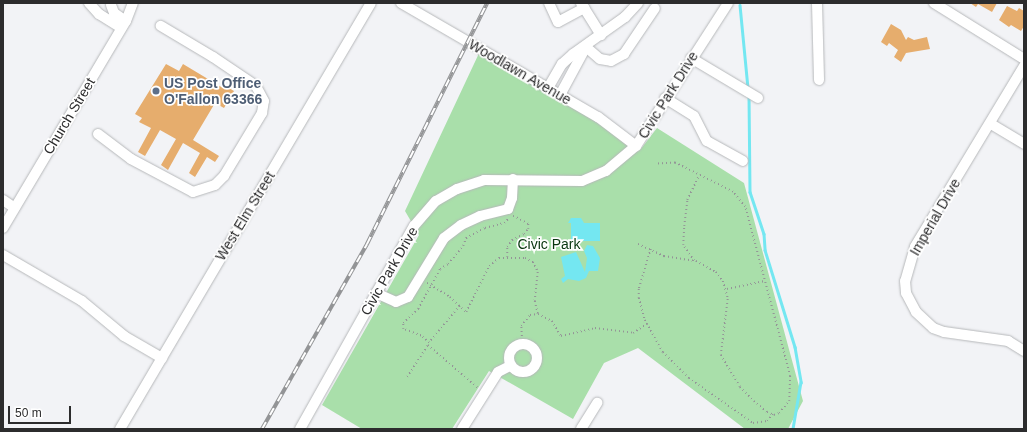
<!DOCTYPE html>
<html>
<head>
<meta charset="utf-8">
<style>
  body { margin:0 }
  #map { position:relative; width:1027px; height:432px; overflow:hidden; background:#f2f3f6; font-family:Helvetica,sans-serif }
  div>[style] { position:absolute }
  .green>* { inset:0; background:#a9dfaa }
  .water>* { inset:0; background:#74e7f1 }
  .stream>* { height:2.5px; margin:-1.25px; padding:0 1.25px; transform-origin:1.25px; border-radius:1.25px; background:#74e7f1 }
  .building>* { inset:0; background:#e6ad6d }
  .path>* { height:1.5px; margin-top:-0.75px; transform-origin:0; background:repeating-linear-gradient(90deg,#949597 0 1px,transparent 0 4px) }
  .roads { filter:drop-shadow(0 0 1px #b6b8ba) drop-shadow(0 0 1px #b6b8ba) }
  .minor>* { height:10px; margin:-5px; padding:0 5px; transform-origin:5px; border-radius:5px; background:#fff }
  .minor>.ring { margin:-5px; padding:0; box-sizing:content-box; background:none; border:10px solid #fff; border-radius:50% }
  .rail>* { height:4px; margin-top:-2px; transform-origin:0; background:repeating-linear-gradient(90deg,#fff 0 8px,#939496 0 16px); box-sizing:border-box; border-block:1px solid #939496 }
  .dots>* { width:11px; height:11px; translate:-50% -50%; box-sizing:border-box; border:2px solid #fff; border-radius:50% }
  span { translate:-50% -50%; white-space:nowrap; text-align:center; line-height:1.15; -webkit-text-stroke:3.5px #fff; paint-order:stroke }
  .street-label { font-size:14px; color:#2c2c2d }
  .service-label { font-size:14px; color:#4e5e75; font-weight:700 }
  .left { translate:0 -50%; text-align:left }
  .park-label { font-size:14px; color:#07350e }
  .frame { position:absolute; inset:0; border:4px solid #2c2c2d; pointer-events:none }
  .scale { position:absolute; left:8px; top:406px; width:63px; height:18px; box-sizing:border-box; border:2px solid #2c2c2d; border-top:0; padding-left:5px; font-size:12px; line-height:14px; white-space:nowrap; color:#2c2c2d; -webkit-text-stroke:3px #fff; paint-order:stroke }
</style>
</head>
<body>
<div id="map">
  <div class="green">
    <i style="clip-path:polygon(481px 49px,619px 131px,640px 150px,657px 128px,744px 183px,803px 401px,788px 429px,745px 429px,638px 348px,604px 363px,573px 419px,489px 371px,452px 429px,362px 429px,322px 405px,419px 235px,405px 211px)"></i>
  </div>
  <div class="water">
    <i style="clip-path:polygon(571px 218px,581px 218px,584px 223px,600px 223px,600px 241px,571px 241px,571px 223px,568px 223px)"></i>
    <i style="clip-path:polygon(587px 245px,593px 246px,600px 258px,598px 271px,589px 271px,586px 278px,579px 281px,568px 279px,563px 283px,561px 279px,565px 276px,561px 257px,576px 252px,585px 272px,587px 258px,584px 251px)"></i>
  </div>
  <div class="stream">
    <i style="left:740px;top:5px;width:83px;rotate:84.5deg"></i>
    <i style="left:749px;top:95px;width:97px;rotate:89.4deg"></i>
    <i style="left:750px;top:192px;width:44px;rotate:71.6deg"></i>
    <i style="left:764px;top:234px;width:16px;rotate:86deg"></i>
    <i style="left:765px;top:250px;width:102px;rotate:72.8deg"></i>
    <i style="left:795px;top:347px;width:36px;rotate:80deg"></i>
    <i style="left:801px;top:382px;width:48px;rotate:99.7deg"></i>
  </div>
  <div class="building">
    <i style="clip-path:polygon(970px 3px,997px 3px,992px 12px,978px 4px,976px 7px)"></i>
    <i style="clip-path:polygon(1007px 6px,1017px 11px,1019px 8px,1024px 11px,1024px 26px,1021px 31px,1011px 25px,1009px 27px,999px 20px)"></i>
    <i style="clip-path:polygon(891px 24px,901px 30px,906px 40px,908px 37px,914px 40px,927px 37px,930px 49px,906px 53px,901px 62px,894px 57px,898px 50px,889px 43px,887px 46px,881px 42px)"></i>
    <i style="clip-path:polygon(166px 64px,179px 71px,183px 64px,223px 88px,225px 86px,234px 91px,224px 108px,215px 103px,193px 140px,219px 156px,215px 162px,207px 157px,195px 177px,189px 173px,200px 153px,183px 143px,168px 170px,161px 165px,176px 139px,160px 130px,145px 156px,138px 152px,151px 128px,139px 122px,142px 118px,135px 114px)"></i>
  </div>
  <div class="path">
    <i style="left:638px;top:244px;width:29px;rotate:25deg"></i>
    <i style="left:664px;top:256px;width:32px;rotate:9deg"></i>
    <i style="left:696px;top:261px;width:23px;rotate:29deg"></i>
    <i style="left:716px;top:272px;width:11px;rotate:52deg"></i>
    <i style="left:723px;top:281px;width:19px;rotate:74deg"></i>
    <i style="left:728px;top:299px;width:56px;rotate:97.1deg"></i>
    <i style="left:721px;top:355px;width:37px;rotate:59deg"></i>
    <i style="left:740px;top:387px;width:20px;rotate:45deg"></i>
    <i style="left:754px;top:401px;width:17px;rotate:40deg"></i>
    <i style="left:767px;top:412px;width:8px;rotate:23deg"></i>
    <i style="left:774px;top:415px;width:5px;rotate:-22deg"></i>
    <i style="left:779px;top:413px;width:16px;rotate:-50deg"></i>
    <i style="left:789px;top:401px;width:25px;rotate:-88deg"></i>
    <i style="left:790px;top:376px;width:175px;rotate:-104.9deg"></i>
    <i style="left:745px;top:207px;width:19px;rotate:-129deg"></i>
    <i style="left:733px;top:192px;width:65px;rotate:-153.4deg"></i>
    <i style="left:675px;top:163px;width:18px;rotate:177deg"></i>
    <i style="left:651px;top:249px;width:42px;rotate:106.7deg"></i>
    <i style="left:639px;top:289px;width:9px;rotate:90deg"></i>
    <i style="left:639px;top:298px;width:23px;rotate:75deg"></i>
    <i style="left:645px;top:320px;width:37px;rotate:61deg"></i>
    <i style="left:663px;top:352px;width:37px;rotate:45deg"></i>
    <i style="left:689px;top:378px;width:78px;rotate:35.1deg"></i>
    <i style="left:753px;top:423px;width:14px;rotate:-8deg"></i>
    <i style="left:767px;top:421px;width:9px;rotate:-49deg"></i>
    <i style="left:507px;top:257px;width:10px;rotate:-90deg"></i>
    <i style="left:507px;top:247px;width:9px;rotate:-54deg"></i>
    <i style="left:512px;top:240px;width:13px;rotate:-27deg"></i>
    <i style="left:524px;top:234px;width:6px;rotate:-51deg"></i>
    <i style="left:528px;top:229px;width:5px;rotate:-90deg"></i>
    <i style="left:528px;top:224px;width:17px;rotate:-152deg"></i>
    <i style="left:694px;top:261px;width:19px;rotate:-125deg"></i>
    <i style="left:683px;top:245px;width:19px;rotate:-87deg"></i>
    <i style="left:684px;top:226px;width:26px;rotate:-83deg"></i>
    <i style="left:687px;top:200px;width:28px;rotate:-64deg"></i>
    <i style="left:427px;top:283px;width:27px;rotate:31deg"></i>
    <i style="left:450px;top:297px;width:22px;rotate:43deg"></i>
    <i style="left:466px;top:312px;width:51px;rotate:-63.4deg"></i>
    <i style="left:489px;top:266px;width:13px;rotate:-39deg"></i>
    <i style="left:499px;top:258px;width:26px"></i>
    <i style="left:525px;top:258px;width:9px;rotate:27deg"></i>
    <i style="left:533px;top:262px;width:11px;rotate:63deg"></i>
    <i style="left:538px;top:272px;width:29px;rotate:96deg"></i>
    <i style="left:535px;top:301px;width:13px;rotate:77deg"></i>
    <i style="left:727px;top:289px;width:39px;rotate:-12deg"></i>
    <i style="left:460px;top:306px;width:48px;rotate:130deg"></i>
    <i style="left:429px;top:343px;width:11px;rotate:-139deg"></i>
    <i style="left:421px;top:336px;width:19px;rotate:-159deg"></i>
    <i style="left:403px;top:329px;width:6px;rotate:-90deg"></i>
    <i style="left:403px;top:323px;width:21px;rotate:-43deg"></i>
    <i style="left:418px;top:309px;width:46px;rotate:-61.2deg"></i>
    <i style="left:440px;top:269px;width:9px;rotate:-32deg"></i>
    <i style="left:448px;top:264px;width:23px;rotate:-50deg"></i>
    <i style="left:463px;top:246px;width:9px;rotate:-69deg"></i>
    <i style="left:466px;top:238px;width:21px;rotate:-28deg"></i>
    <i style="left:485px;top:228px;width:20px;rotate:-15deg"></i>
    <i style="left:504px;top:223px;width:6px;rotate:-45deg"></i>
    <i style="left:522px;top:344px;width:18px;rotate:-93deg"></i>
    <i style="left:521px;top:326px;width:14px;rotate:-51deg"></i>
    <i style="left:530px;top:315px;width:8px;rotate:-7deg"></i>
    <i style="left:538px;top:314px;width:16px;rotate:27deg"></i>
    <i style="left:552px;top:321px;width:17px;rotate:59deg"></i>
    <i style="left:561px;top:336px;width:35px;rotate:-13deg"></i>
    <i style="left:595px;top:328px;width:38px;rotate:7deg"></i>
    <i style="left:633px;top:333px;width:17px;rotate:-33deg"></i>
    <i style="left:428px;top:345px;width:66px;rotate:40.7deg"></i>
    <i style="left:407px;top:377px;width:38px;rotate:-57deg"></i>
  </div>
  <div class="roads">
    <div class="minor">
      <i style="left:89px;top:3px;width:15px;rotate:48deg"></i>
      <i style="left:99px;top:14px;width:26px;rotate:32deg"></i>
      <i style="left:401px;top:3px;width:228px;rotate:30.1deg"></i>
      <i style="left:598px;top:117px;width:48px;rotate:37.3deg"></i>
      <i style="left:549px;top:3px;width:21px;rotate:65deg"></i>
      <i style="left:558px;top:22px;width:30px;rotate:-28deg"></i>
      <i style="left:581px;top:3px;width:38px;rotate:58deg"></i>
      <i style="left:817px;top:3px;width:77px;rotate:88.5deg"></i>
      <i style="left:934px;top:3px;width:106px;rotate:31.9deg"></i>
      <i style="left:111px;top:5px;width:9px;rotate:69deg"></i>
      <i style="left:114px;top:13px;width:14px;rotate:34deg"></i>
      <i style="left:586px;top:47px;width:18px;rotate:41deg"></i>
      <i style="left:600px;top:59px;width:11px;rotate:10deg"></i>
      <i style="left:611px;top:61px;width:15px;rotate:-28deg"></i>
      <i style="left:624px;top:54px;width:55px;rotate:-56deg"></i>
      <i style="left:691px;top:58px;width:78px;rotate:30.8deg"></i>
      <i style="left:1024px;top:66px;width:211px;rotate:121.1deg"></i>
      <i style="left:915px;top:247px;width:35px;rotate:106deg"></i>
      <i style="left:905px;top:281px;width:12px;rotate:85deg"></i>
      <i style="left:906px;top:293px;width:21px;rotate:62deg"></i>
      <i style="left:916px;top:312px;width:23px;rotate:43deg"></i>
      <i style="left:933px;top:328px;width:12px;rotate:20deg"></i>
      <i style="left:944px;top:332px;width:65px;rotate:8deg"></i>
      <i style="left:1008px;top:341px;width:19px;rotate:32deg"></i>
      <i style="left:548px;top:88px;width:28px;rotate:-60deg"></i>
      <i style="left:562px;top:64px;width:15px;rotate:-42deg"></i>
      <i style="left:573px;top:54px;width:64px;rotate:-35.4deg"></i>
      <i style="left:625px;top:17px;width:19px;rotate:-47deg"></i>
      <i style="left:560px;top:95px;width:55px;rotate:-61.6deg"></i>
      <i style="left:665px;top:98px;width:34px;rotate:32deg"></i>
      <i style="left:694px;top:116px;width:28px;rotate:63deg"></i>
      <i style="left:707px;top:141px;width:41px;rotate:29.1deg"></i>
      <i style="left:991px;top:124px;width:39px;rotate:31deg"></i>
      <i style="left:98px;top:134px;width:41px;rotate:37.1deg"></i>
      <i style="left:131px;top:159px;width:70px;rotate:28deg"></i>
      <i style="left:193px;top:192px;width:23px;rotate:-18deg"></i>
      <i style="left:215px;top:185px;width:13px;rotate:-45deg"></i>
      <i style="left:224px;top:176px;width:74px;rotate:-58.9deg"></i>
      <i style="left:262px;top:113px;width:12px;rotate:-81deg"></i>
      <i style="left:264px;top:101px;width:17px;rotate:-118deg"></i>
      <i style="left:256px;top:86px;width:52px;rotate:-146deg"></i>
      <i style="left:213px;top:57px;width:61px;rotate:-149.2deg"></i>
      <i style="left:3px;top:200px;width:14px;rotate:34deg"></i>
      <i style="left:3px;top:228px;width:241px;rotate:-59.3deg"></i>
      <i style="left:126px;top:21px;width:19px;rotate:-69deg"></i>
      <i style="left:3px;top:255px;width:91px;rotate:30.2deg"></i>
      <i style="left:82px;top:301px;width:55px;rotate:39.8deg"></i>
      <i style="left:124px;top:336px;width:44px;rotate:30.1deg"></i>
      <i style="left:376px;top:293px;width:22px;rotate:24deg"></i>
      <i style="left:396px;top:302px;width:13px;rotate:-23deg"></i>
      <i style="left:408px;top:297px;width:69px;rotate:-58.6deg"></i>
      <i style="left:444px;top:238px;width:21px;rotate:-37deg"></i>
      <i style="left:461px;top:225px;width:21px;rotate:-25deg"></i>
      <i style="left:480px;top:216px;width:29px;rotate:-14deg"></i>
      <i style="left:508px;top:209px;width:12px;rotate:-70deg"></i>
      <i style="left:512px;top:198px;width:19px;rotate:-87deg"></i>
      <i class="ring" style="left:509px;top:344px;width:18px;height:18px"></i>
      <i style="left:120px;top:429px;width:494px;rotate:-59.5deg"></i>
      <i style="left:300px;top:429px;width:233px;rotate:-60.7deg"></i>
      <i style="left:414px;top:226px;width:33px;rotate:-49deg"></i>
      <i style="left:436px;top:201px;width:24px;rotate:-30deg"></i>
      <i style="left:457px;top:189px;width:28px;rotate:-18deg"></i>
      <i style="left:484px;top:180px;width:98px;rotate:0.6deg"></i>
      <i style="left:582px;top:181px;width:26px;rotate:-23deg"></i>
      <i style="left:606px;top:171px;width:39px;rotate:-40deg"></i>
      <i style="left:636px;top:146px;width:170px;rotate:-57.2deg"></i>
      <i style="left:462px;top:429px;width:67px;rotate:-57.7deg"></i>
      <i style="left:498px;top:372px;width:13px;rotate:-27deg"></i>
      <i style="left:581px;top:429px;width:31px;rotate:-58deg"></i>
    </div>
  </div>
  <div class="rail">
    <i style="left:262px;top:429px;width:213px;rotate:-60.4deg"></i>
    <i style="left:367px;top:244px;width:269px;rotate:-63.5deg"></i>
  </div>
  <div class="dots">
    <i style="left:156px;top:91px;background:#5c6f8a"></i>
  </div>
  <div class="street-label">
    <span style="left:520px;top:72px;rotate:30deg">Woodlawn Avenue</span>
    <span style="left:668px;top:95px;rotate:-58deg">Civic Park Drive</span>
    <span style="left:69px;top:116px;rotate:-59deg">Church Street</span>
    <span style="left:245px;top:216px;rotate:-59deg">West Elm Street</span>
    <span style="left:935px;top:217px;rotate:-60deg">Imperial Drive</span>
    <span style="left:389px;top:271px;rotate:-60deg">Civic Park Drive</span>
  </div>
  <div class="service-label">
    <span class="left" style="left:164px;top:91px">US Post Office<br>O'Fallon 63366</span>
  </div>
  <div class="park-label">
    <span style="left:549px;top:244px">Civic Park</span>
  </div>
  <div class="frame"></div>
  <div class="scale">50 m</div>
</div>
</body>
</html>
